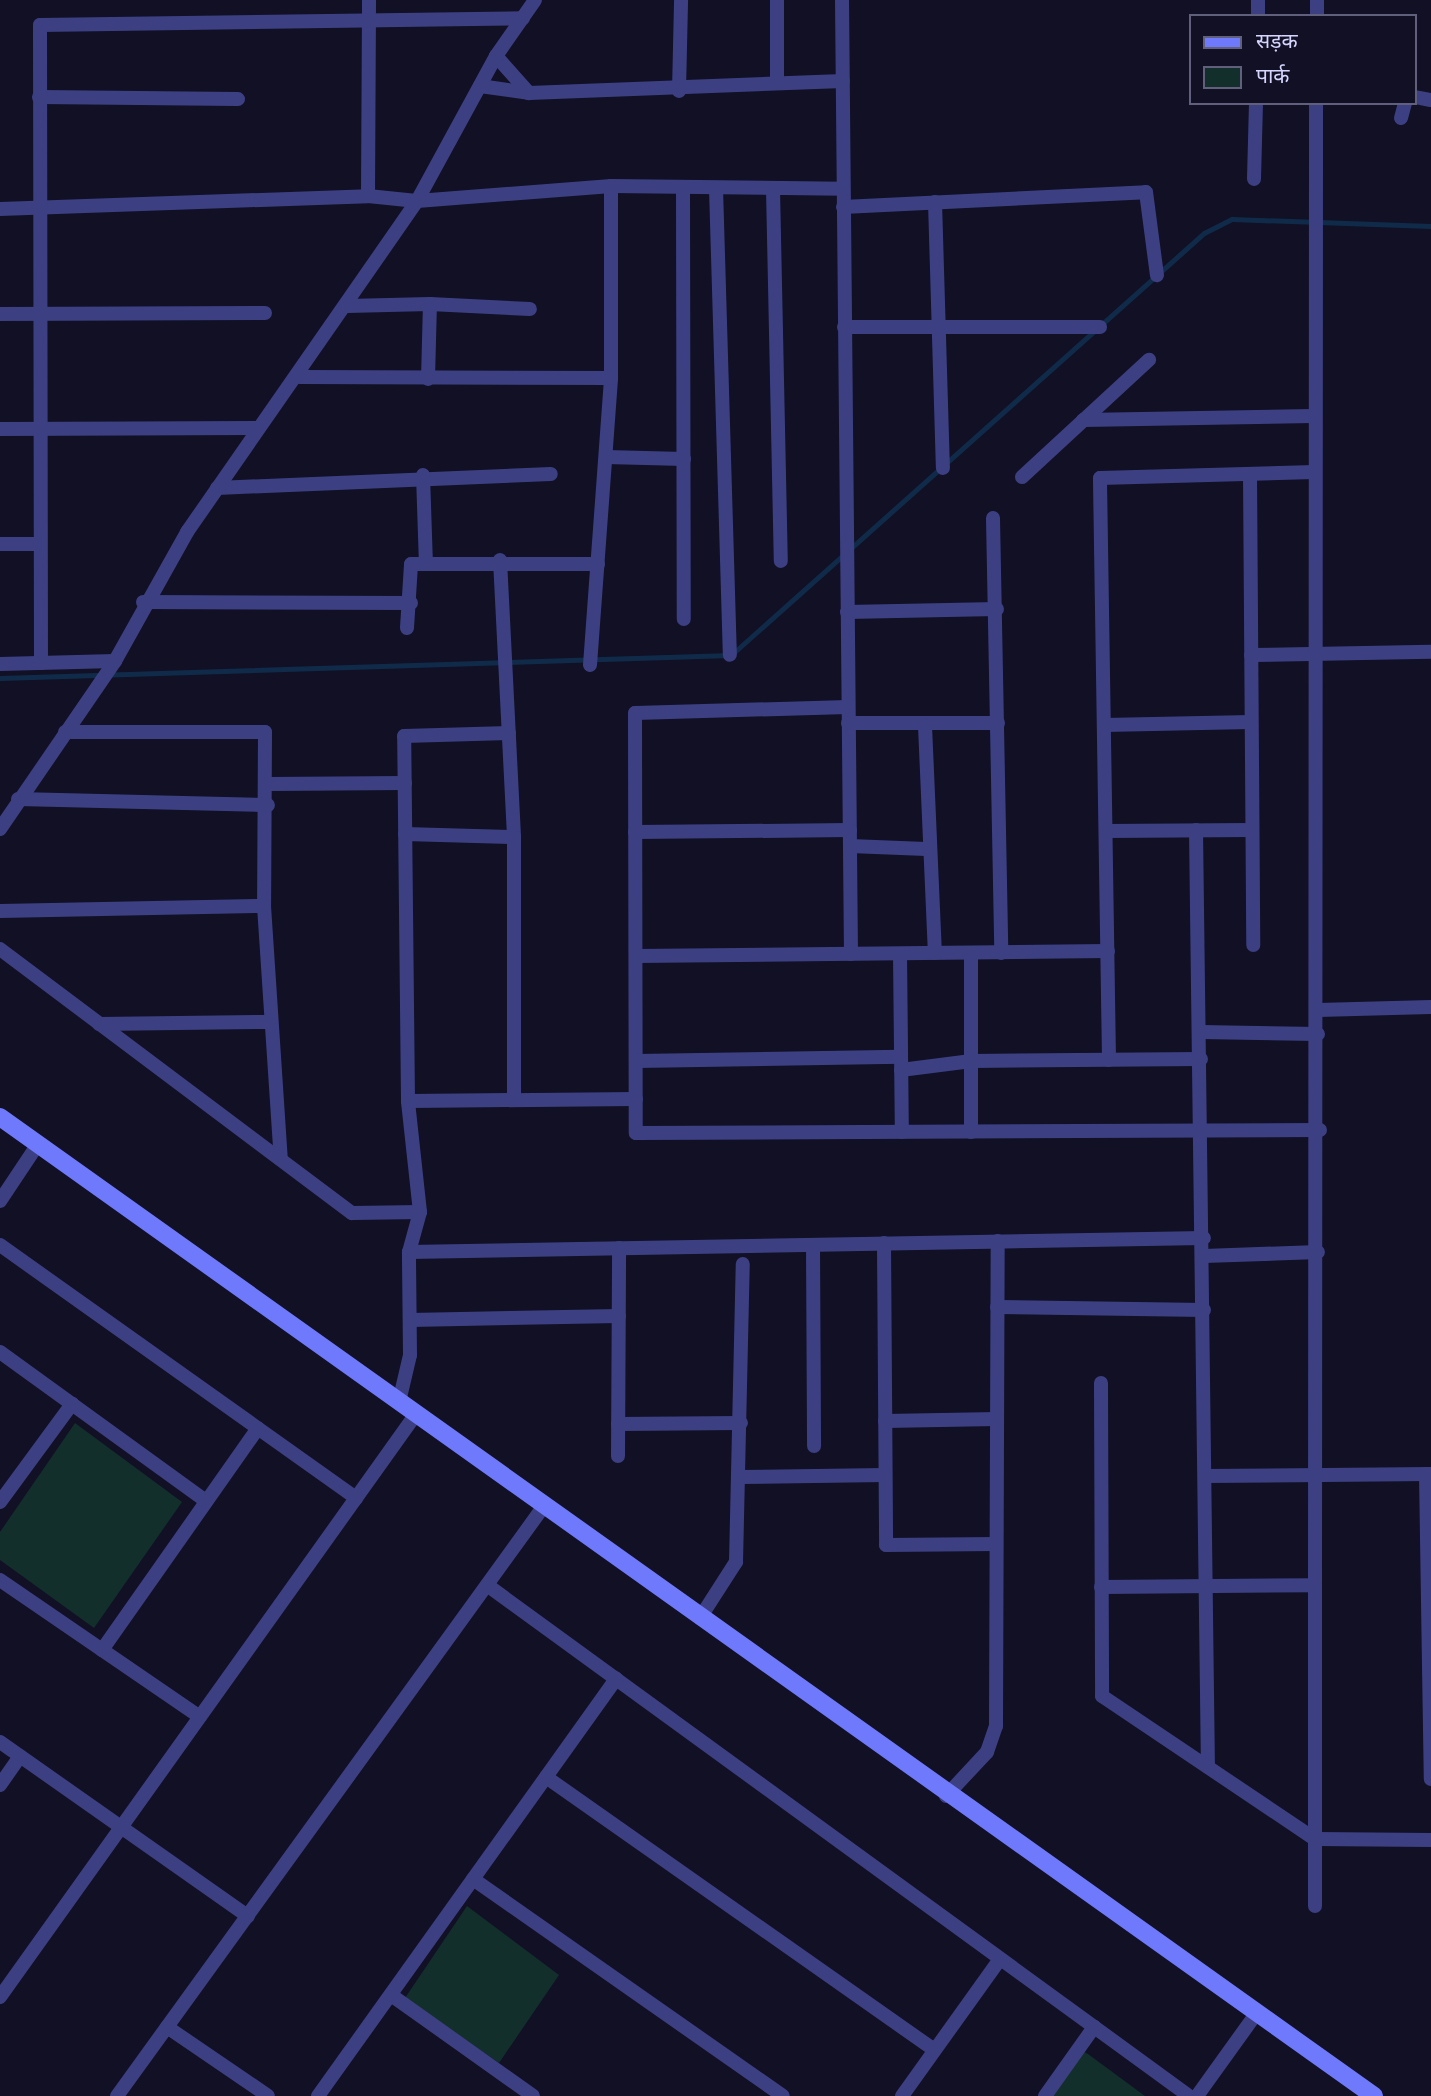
<!DOCTYPE html>
<html>
<head>
<meta charset="utf-8">
<style>
  body { margin:0 }
  #map { position:relative; width:1431px; height:2096px; overflow:hidden; background:#111025; font-family:"Alegreya Sans","Noto Sans Devanagari",sans-serif }
  div>[style] { position:absolute }
  .green>* { inset:0; background:#132f2b }
  .stream>* { height:5px; margin:-2.5px; padding:0 2.5px; transform-origin:2.5px; border-radius:2.5px; background:#102b49 }
  .street>* { height:14px; margin:-7px; padding:0 7px; transform-origin:7px; border-radius:7px; background:#3c4083 }
  .secondary>* { height:18px; margin:-9px; padding:0 9px; transform-origin:9px; border-radius:9px; background:#6f79fb }
  span { translate:-50% -50%; white-space:nowrap; text-align:center; line-height:1.15; -webkit-text-stroke:7px #111025; paint-order:stroke }
  .legend { position:absolute; left:1189px; top:14px; width:228px; height:91px; box-sizing:border-box; background:#111025; border:2px solid #605f7c; margin:0; padding:9px 12px; list-style:none; font-size:21px; color:#d6d5fe }
  .legend li { display:flex; align-items:center; gap:14px; height:35px }
  .legend b { width:35px; border:2px solid #605f7c }
</style>
</head>
<body>
<div id="map">
  <div class="green">
    <i style="clip-path:polygon(75px 1423px,182px 1502px,94px 1628px,0 1560px,0 1532px)"></i>
    <i style="clip-path:polygon(467px 1906px,559px 1975px,499px 2063px,405px 1998px)"></i>
    <i style="clip-path:polygon(1080px 2050px,1088px 2054px,1145px 2096px,1050px 2096px)"></i>
  </div>
  <div class="stream">
    <i style="left:0;top:678px;width:731px;rotate:-1.8deg"></i>
    <i style="left:731px;top:655px;width:634px;rotate:-41.74deg"></i>
    <i style="left:1204px;top:233px;width:31px;rotate:-27deg"></i>
    <i style="left:1232px;top:219px;width:199px;rotate:2deg"></i>
  </div>
  <div class="street">
    <i style="left:842px;top:0;width:954px;rotate:89.46deg"></i>
    <i style="left:1258px;top:16px;width:16px;rotate:-90deg"></i>
    <i style="left:1317px;top:16px;width:16px;rotate:-90deg"></i>
    <i style="left:496px;top:56px;width:50px;rotate:48.3deg"></i>
    <i style="left:529px;top:93px;width:314px;rotate:-2.2deg"></i>
    <i style="left:777px;top:80px;width:80px;rotate:-90deg"></i>
    <i style="left:480px;top:86px;width:49px;rotate:8.1deg"></i>
    <i style="left:679px;top:91px;width:91px;rotate:-88.7deg"></i>
    <i style="left:39px;top:97px;width:199px;rotate:0.6deg"></i>
    <i style="left:1415px;top:97px;width:16px;rotate:11deg"></i>
    <i style="left:1401px;top:118px;width:16px;rotate:-75deg"></i>
    <i style="left:1254px;top:179px;width:76px;rotate:-88.5deg"></i>
    <i style="left:683px;top:187px;width:432px;rotate:89.9deg"></i>
    <i style="left:716px;top:188px;width:467px;rotate:88.3deg"></i>
    <i style="left:773px;top:189px;width:372px;rotate:88.8deg"></i>
    <i style="left:368px;top:196px;width:196px;rotate:-89.7deg"></i>
    <i style="left:935px;top:202px;width:266px;rotate:88.3deg"></i>
    <i style="left:843px;top:207px;width:303px;rotate:-2.8deg"></i>
    <i style="left:1146px;top:192px;width:84px;rotate:82.5deg"></i>
    <i style="left:0;top:209px;width:368px;rotate:-2deg"></i>
    <i style="left:368px;top:196px;width:49px;rotate:5.8deg"></i>
    <i style="left:417px;top:201px;width:195px;rotate:-4.4deg"></i>
    <i style="left:611px;top:186px;width:232px;rotate:0.7deg"></i>
    <i style="left:347px;top:306px;width:83px;rotate:-1.4deg"></i>
    <i style="left:0;top:314px;width:265px;rotate:-0.2deg"></i>
    <i style="left:844px;top:327px;width:256px"></i>
    <i style="left:300px;top:377px;width:311px;rotate:0.2deg"></i>
    <i style="left:428px;top:379px;width:75px;rotate:-88.5deg"></i>
    <i style="left:430px;top:304px;width:100px;rotate:2.9deg"></i>
    <i style="left:1083px;top:420px;width:230px;rotate:-1deg"></i>
    <i style="left:0;top:429px;width:258px;rotate:-0.2deg"></i>
    <i style="left:606px;top:457px;width:78px;rotate:1.5deg"></i>
    <i style="left:1250px;top:474px;width:471px;rotate:89.6deg"></i>
    <i style="left:423px;top:475px;width:89px;rotate:88.1deg"></i>
    <i style="left:1022px;top:477px;width:173px;rotate:-42.7deg"></i>
    <i style="left:217px;top:488px;width:334px;rotate:-2.4deg"></i>
    <i style="left:993px;top:518px;width:435px;rotate:88.9deg"></i>
    <i style="left:0;top:544px;width:40px"></i>
    <i style="left:500px;top:560px;width:277px;rotate:87.1deg"></i>
    <i style="left:143px;top:602px;width:268px;rotate:0.2deg"></i>
    <i style="left:847px;top:612px;width:150px;rotate:-1.1deg"></i>
    <i style="left:407px;top:628px;width:64px;rotate:-86.4deg"></i>
    <i style="left:411px;top:564px;width:187px"></i>
    <i style="left:1251px;top:655px;width:180px;rotate:-1deg"></i>
    <i style="left:41px;top:663px;width:638px;rotate:-90.09deg"></i>
    <i style="left:40px;top:25px;width:483px;rotate:-0.8deg"></i>
    <i style="left:0;top:664px;width:115px;rotate:-1.5deg"></i>
    <i style="left:590px;top:665px;width:288px;rotate:-85.8deg"></i>
    <i style="left:611px;top:378px;width:192px;rotate:-90deg"></i>
    <i style="left:848px;top:707px;width:213px;rotate:178.4deg"></i>
    <i style="left:635px;top:713px;width:420px;rotate:89.9deg"></i>
    <i style="left:636px;top:1133px;width:684px;rotate:-0.25deg"></i>
    <i style="left:848px;top:723px;width:150px"></i>
    <i style="left:1104px;top:725px;width:147px;rotate:-1.2deg"></i>
    <i style="left:925px;top:726px;width:227px;rotate:87.5deg"></i>
    <i style="left:65px;top:732px;width:200px"></i>
    <i style="left:265px;top:732px;width:174px;rotate:90.3deg"></i>
    <i style="left:264px;top:906px;width:254px;rotate:86.2deg"></i>
    <i style="left:268px;top:784px;width:137px;rotate:-0.4deg"></i>
    <i style="left:18px;top:799px;width:250px;rotate:1.4deg"></i>
    <i style="left:0;top:829px;width:204px;rotate:-55.6deg"></i>
    <i style="left:115px;top:661px;width:148px;rotate:-60.8deg"></i>
    <i style="left:187px;top:532px;width:403px;rotate:-55.2deg"></i>
    <i style="left:417px;top:201px;width:165px;rotate:-61.4deg"></i>
    <i style="left:496px;top:56px;width:68px;rotate:-55.1deg"></i>
    <i style="left:1196px;top:830px;width:937px;rotate:89.27deg"></i>
    <i style="left:1106px;top:831px;width:146px;rotate:-0.4deg"></i>
    <i style="left:635px;top:832px;width:215px;rotate:-0.5deg"></i>
    <i style="left:405px;top:834px;width:109px;rotate:1.6deg"></i>
    <i style="left:514px;top:837px;width:263px;rotate:90deg"></i>
    <i style="left:850px;top:846px;width:76px;rotate:2.3deg"></i>
    <i style="left:0;top:911px;width:264px;rotate:-1.1deg"></i>
    <i style="left:0;top:949px;width:440px;rotate:36.9deg"></i>
    <i style="left:352px;top:1213px;width:68px;rotate:-0.8deg"></i>
    <i style="left:971px;top:953px;width:179px;rotate:90deg"></i>
    <i style="left:900px;top:954px;width:178px;rotate:89.4deg"></i>
    <i style="left:636px;top:956px;width:472px;rotate:-0.6deg"></i>
    <i style="left:1318px;top:1010px;width:113px;rotate:-1.5deg"></i>
    <i style="left:99px;top:1024px;width:170px;rotate:-0.7deg"></i>
    <i style="left:1201px;top:1032px;width:117px;rotate:1deg"></i>
    <i style="left:1109px;top:1060px;width:582px;rotate:-90.89deg"></i>
    <i style="left:1100px;top:478px;width:214px;rotate:-1.6deg"></i>
    <i style="left:636px;top:1061px;width:265px;rotate:-0.9deg"></i>
    <i style="left:901px;top:1070px;width:71px;rotate:-7.3deg"></i>
    <i style="left:971px;top:1061px;width:230px;rotate:-0.5deg"></i>
    <i style="left:408px;top:1101px;width:228px;rotate:-0.5deg"></i>
    <i style="left:0;top:1201px;width:69px;rotate:-56.3deg"></i>
    <i style="left:884px;top:1243px;width:302px;rotate:89.6deg"></i>
    <i style="left:886px;top:1545px;width:110px;rotate:-0.5deg"></i>
    <i style="left:0;top:1245px;width:437px;rotate:35.4deg"></i>
    <i style="left:813px;top:1245px;width:201px;rotate:89.7deg"></i>
    <i style="left:409px;top:1252px;width:795px;rotate:-1.01deg"></i>
    <i style="left:1204px;top:1256px;width:114px;rotate:-2deg"></i>
    <i style="left:997px;top:1307px;width:207px;rotate:0.8deg"></i>
    <i style="left:410px;top:1320px;width:209px;rotate:-1.1deg"></i>
    <i style="left:0;top:1352px;width:254px;rotate:35.9deg"></i>
    <i style="left:1101px;top:1383px;width:313px;rotate:89.8deg"></i>
    <i style="left:1102px;top:1696px;width:257px;rotate:33.9deg"></i>
    <i style="left:1315px;top:1839px;width:116px;rotate:0.5deg"></i>
    <i style="left:399px;top:1402px;width:48px;rotate:-76.8deg"></i>
    <i style="left:410px;top:1355px;width:103px;rotate:-90.6deg"></i>
    <i style="left:409px;top:1252px;width:41px;rotate:-74.6deg"></i>
    <i style="left:420px;top:1212px;width:112px;rotate:-96.2deg"></i>
    <i style="left:408px;top:1101px;width:365px;rotate:-90.6deg"></i>
    <i style="left:404px;top:736px;width:105px;rotate:-1.6deg"></i>
    <i style="left:885px;top:1421px;width:112px;rotate:-1deg"></i>
    <i style="left:618px;top:1424px;width:123px;rotate:-0.5deg"></i>
    <i style="left:618px;top:1456px;width:208px;rotate:-89.7deg"></i>
    <i style="left:1426px;top:1474px;width:305px;rotate:89.1deg"></i>
    <i style="left:1206px;top:1476px;width:225px;rotate:-0.5deg"></i>
    <i style="left:739px;top:1477px;width:146px;rotate:-0.8deg"></i>
    <i style="left:0;top:1502px;width:122px;rotate:-53.7deg"></i>
    <i style="left:0;top:1580px;width:242px;rotate:34.4deg"></i>
    <i style="left:487px;top:1585px;width:868px;rotate:36.05deg"></i>
    <i style="left:1315px;top:1585px;width:1482px;rotate:-89.96deg"></i>
    <i style="left:1101px;top:1587px;width:214px;rotate:-0.5deg"></i>
    <i style="left:1315px;top:1585px;width:321px;rotate:90deg"></i>
    <i style="left:700px;top:1618px;width:67px;rotate:-57.3deg"></i>
    <i style="left:736px;top:1562px;width:298px;rotate:-88.7deg"></i>
    <i style="left:102px;top:1650px;width:271px;rotate:-54.9deg"></i>
    <i style="left:0;top:1742px;width:303px;rotate:35.1deg"></i>
    <i style="left:546px;top:1777px;width:474px;rotate:35.1deg"></i>
    <i style="left:0;top:1785px;width:35px;rotate:-55deg"></i>
    <i style="left:946px;top:1796px;width:60px;rotate:-47deg"></i>
    <i style="left:987px;top:1752px;width:28px;rotate:-71deg"></i>
    <i style="left:996px;top:1726px;width:485px;rotate:-89.8deg"></i>
    <i style="left:473px;top:1879px;width:378px;rotate:35deg"></i>
    <i style="left:391px;top:1995px;width:174px;rotate:35.4deg"></i>
    <i style="left:0;top:1997px;width:716px;rotate:-54.49deg"></i>
    <i style="left:167px;top:2027px;width:122px;rotate:34.3deg"></i>
    <i style="left:117px;top:2096px;width:728px;rotate:-54.11deg"></i>
    <i style="left:318px;top:2096px;width:513px;rotate:-54.45deg"></i>
    <i style="left:902px;top:2096px;width:168px;rotate:-54.4deg"></i>
    <i style="left:1045px;top:2096px;width:85px;rotate:-54.6deg"></i>
    <i style="left:1197px;top:2096px;width:101px;rotate:-54.3deg"></i>
  </div>
  <div class="secondary">
    <i style="left:0;top:1117px;width:1687px;rotate:35.47deg"></i>
  </div>
  <ul class="legend">
  <li><b style="height:9px;background:#6f79fb"></b>सड़क</li>
  <li><b style="height:19px;background:#132f2b"></b>पार्क</li>
  </ul>
</div>
</body>
</html>
